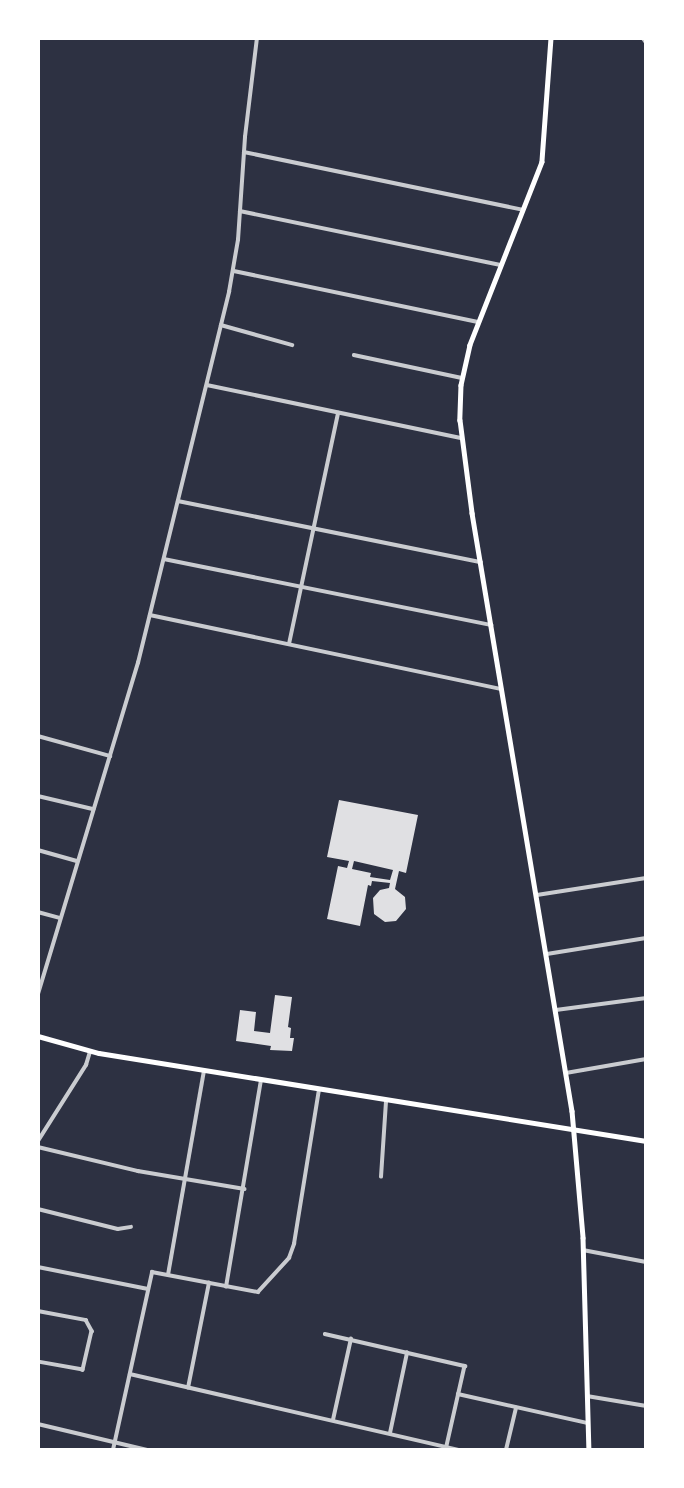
<!DOCTYPE html>
<html>
<head>
<meta charset="utf-8">
<style>
  body { margin:0 }
  #map { position:relative; width:684px; height:1488px; overflow:hidden; background:#2d3142; font-family:Bitter,serif }
  div>[style] { position:absolute }
  .building>* { inset:0; background:#e0e0e3 }
  .minor>* { height:3.5px; margin:-1.75px; padding:0 1.75px; transform-origin:1.75px; border-radius:1.75px; background:#caccd0 }
  .tertiary>* { height:3.5px; margin:-1.75px; padding:0 1.75px; transform-origin:1.75px; border-radius:1.75px; background:#caccd0 }
  .secondary>* { height:4.5px; margin:-2.25px; padding:0 2.25px; transform-origin:2.25px; border-radius:2.25px; background:#fff }
  span { translate:-50% -50%; white-space:nowrap; text-align:center; line-height:1.15; -webkit-text-stroke:7px #fff; paint-order:stroke }
  .frame { position:absolute; inset:0; border:40px solid #fff; pointer-events:none }
</style>
</head>
<body>
<div id="map">
  <div class="building">
    <i style="clip-path:polygon(evenodd,339px 800px,418px 815px,406px 873px,399px 871px,395px 889px,405px 897px,406px 909px,396px 921px,385px 922px,374px 914px,373px 898px,380px 890px,389px 888px,390px 883px,372px 881px,371px 886px,368px 885px,360px 926px,327px 919px,338px 866px,347px 868px,349px 861px,327px 857px,339px 800px,354px 861px,393px 870px,390px 880px,370px 877px,371px 873px,352px 869px,354px 861px)"></i>
    <i style="clip-path:polygon(275px 995px,292px 997px,288px 1027px,291px 1028px,290px 1038px,294px 1038px,292px 1051px,270px 1050px,271px 1046px,236px 1041px,240px 1010px,256px 1012px,254px 1031px,270px 1033px)"></i>
  </div>
  <div class="minor">
    <i style="left:643px;top:38px;width:5px;rotate:53deg"></i>
    <i style="left:244px;top:152px;width:285px;rotate:11.7deg"></i>
    <i style="left:240px;top:211px;width:267px;rotate:11.7deg"></i>
    <i style="left:234px;top:271px;width:249px;rotate:11.8deg"></i>
    <i style="left:221px;top:325px;width:74px;rotate:15.7deg"></i>
    <i style="left:354px;top:355px;width:110px;rotate:12deg"></i>
    <i style="left:207px;top:385px;width:259px;rotate:11.8deg"></i>
    <i style="left:178px;top:501px;width:309px;rotate:11.4deg"></i>
    <i style="left:164px;top:559px;width:334px;rotate:11.4deg"></i>
    <i style="left:150px;top:615px;width:359px;rotate:11.9deg"></i>
    <i style="left:289px;top:644px;width:236px;rotate:-78deg"></i>
    <i style="left:38px;top:736px;width:75px;rotate:15.5deg"></i>
    <i style="left:38px;top:796px;width:57px;rotate:13.3deg"></i>
    <i style="left:38px;top:850px;width:41px;rotate:15.8deg"></i>
    <i style="left:537px;top:895px;width:110px;rotate:-8.9deg"></i>
    <i style="left:38px;top:912px;width:23px;rotate:15deg"></i>
    <i style="left:547px;top:954px;width:100px;rotate:-9.2deg"></i>
    <i style="left:38px;top:994px;width:346px;rotate:-73.2deg"></i>
    <i style="left:138px;top:663px;width:382px;rotate:-76.2deg"></i>
    <i style="left:229px;top:292px;width:53px;rotate:-80.2deg"></i>
    <i style="left:238px;top:240px;width:103px;rotate:-86.1deg"></i>
    <i style="left:245px;top:137px;width:100px;rotate:-83.1deg"></i>
    <i style="left:556px;top:1010px;width:91px;rotate:-7.6deg"></i>
    <i style="left:566px;top:1073px;width:81px;rotate:-9.9deg"></i>
    <i style="left:38px;top:1147px;width:103px;rotate:13.5deg"></i>
    <i style="left:138px;top:1171px;width:108px;rotate:9.6deg"></i>
    <i style="left:381px;top:1177px;width:76px;rotate:-86.2deg"></i>
    <i style="left:38px;top:1209px;width:82px;rotate:14deg"></i>
    <i style="left:118px;top:1229px;width:13px;rotate:-9deg"></i>
    <i style="left:583px;top:1250px;width:64px;rotate:10.8deg"></i>
    <i style="left:38px;top:1267px;width:112px;rotate:11.3deg"></i>
    <i style="left:168px;top:1275px;width:207px;rotate:-80deg"></i>
    <i style="left:226px;top:1287px;width:210px;rotate:-80.4deg"></i>
    <i style="left:38px;top:1311px;width:49px;rotate:10.6deg"></i>
    <i style="left:86px;top:1320px;width:13px;rotate:61deg"></i>
    <i style="left:92px;top:1331px;width:40px;rotate:103deg"></i>
    <i style="left:83px;top:1370px;width:46px;rotate:-169.9deg"></i>
    <i style="left:325px;top:1334px;width:144px;rotate:12.9deg"></i>
    <i style="left:465px;top:1366px;width:82px;rotate:102.7deg"></i>
    <i style="left:130px;top:1374px;width:338px;rotate:13deg"></i>
    <i style="left:188px;top:1388px;width:107px;rotate:-78.7deg"></i>
    <i style="left:458px;top:1394px;width:133px;rotate:12.6deg"></i>
    <i style="left:587px;top:1396px;width:60px;rotate:9.6deg"></i>
    <i style="left:333px;top:1420px;width:83px;rotate:-77.5deg"></i>
    <i style="left:38px;top:1424px;width:112px;rotate:13.4deg"></i>
    <i style="left:390px;top:1433px;width:82px;rotate:-78deg"></i>
    <i style="left:113px;top:1450px;width:182px;rotate:-77.6deg"></i>
    <i style="left:152px;top:1272px;width:108px;rotate:10.7deg"></i>
    <i style="left:258px;top:1292px;width:46px;rotate:-47.6deg"></i>
    <i style="left:289px;top:1258px;width:15px;rotate:-70deg"></i>
    <i style="left:294px;top:1244px;width:156px;rotate:-80.8deg"></i>
    <i style="left:506px;top:1450px;width:43px;rotate:-76.6deg"></i>
  </div>
  <div class="tertiary">
    <i style="left:38px;top:1141px;width:90px;rotate:-57.7deg"></i>
    <i style="left:86px;top:1065px;width:14px;rotate:-73deg"></i>
  </div>
  <div class="secondary">
    <i style="left:551px;top:38px;width:124px;rotate:94.2deg"></i>
    <i style="left:542px;top:162px;width:197px;rotate:111.5deg"></i>
    <i style="left:470px;top:345px;width:41px;rotate:102.7deg"></i>
    <i style="left:461px;top:385px;width:35px;rotate:92deg"></i>
    <i style="left:460px;top:420px;width:94px;rotate:82.6deg"></i>
    <i style="left:472px;top:513px;width:606px;rotate:80.51deg"></i>
    <i style="left:572px;top:1111px;width:127px;rotate:85deg"></i>
    <i style="left:583px;top:1238px;width:212px;rotate:88.4deg"></i>
    <i style="left:38px;top:1036px;width:63px;rotate:15.6deg"></i>
    <i style="left:99px;top:1053px;width:554px;rotate:9.14deg"></i>
  </div>
  <div class="frame"></div>
</div>
</body>
</html>
